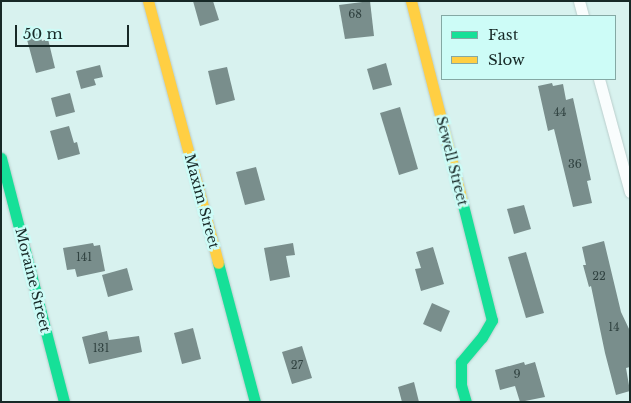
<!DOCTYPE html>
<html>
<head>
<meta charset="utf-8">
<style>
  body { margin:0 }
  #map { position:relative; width:631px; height:403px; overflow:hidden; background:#d8f2ef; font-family:"Libre Baskerville",serif }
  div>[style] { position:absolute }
  .building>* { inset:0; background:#798e8c }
  .roads { filter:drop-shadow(0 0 1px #bacecc) drop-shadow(0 0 1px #bacecc) }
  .street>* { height:11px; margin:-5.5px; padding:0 5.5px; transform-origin:5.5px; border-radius:5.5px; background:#f9fdfd }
  .fast>* { height:11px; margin:-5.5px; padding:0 5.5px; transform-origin:5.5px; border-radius:5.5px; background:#16e098 }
  .slow>* { height:11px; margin:-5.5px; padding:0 5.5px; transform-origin:5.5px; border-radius:5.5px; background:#ffcf43 }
  span { translate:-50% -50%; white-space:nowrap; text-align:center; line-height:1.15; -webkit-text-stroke:5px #cdfcf7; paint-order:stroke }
  .number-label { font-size:11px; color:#304240 }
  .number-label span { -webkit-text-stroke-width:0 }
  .street-label { font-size:14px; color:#172927 }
  .frame { position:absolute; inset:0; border:2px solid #172927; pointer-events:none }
  .legend { position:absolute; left:441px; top:15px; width:175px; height:65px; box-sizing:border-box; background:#cdfcf7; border:1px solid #84a8a4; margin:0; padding:6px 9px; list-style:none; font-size:15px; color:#172927 }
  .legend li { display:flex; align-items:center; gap:10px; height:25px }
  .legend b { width:25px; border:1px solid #84a8a4 }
  .scale { position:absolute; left:15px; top:25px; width:114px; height:22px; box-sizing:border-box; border:2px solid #172927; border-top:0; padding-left:6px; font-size:15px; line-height:18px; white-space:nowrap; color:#172927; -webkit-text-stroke:4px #cdfcf7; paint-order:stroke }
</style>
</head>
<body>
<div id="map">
  <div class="building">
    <i style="clip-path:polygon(193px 1px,213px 1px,219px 20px,200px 26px)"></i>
    <i style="clip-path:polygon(370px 1px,374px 36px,345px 39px,339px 5px)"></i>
    <i style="clip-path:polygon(39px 33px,42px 41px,48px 39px,55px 68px,36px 73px,26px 36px)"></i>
    <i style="clip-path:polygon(386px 63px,392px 85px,373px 90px,367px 69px)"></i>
    <i style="clip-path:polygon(100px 65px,103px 77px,94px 79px,96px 85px,81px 89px,76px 71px)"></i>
    <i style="clip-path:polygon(227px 67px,235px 100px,216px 105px,208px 71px)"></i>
    <i style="clip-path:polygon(552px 83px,553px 86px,563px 84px,566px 100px,573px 98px,591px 180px,587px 181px,592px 203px,573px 207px,554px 129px,548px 131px,538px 86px)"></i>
    <i style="clip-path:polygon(70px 93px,75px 112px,56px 117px,51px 98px)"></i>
    <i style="clip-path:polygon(400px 107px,418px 169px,399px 175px,380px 113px)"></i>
    <i style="clip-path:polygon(69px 126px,74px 143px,77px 142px,80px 154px,58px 160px,50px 131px)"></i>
    <i style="clip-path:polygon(256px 167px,265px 200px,245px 205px,236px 172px)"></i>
    <i style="clip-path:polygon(524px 205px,531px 229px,514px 234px,507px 209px)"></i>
    <i style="clip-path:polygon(604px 241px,621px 312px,630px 331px,630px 367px,626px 368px,630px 391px,616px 395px,605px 353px,591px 286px,589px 287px,583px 265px,586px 265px,582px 247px)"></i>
    <i style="clip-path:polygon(93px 243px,94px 246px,100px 245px,105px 271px,77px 277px,75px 269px,67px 270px,63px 248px)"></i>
    <i style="clip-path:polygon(293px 243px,295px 255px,286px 256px,290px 277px,270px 281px,264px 248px)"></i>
    <i style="clip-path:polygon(433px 247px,444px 284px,421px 291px,415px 269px,421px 268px,416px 252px)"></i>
    <i style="clip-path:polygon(526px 252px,544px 313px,526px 318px,508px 257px)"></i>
    <i style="clip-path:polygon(127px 268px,133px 290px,108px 297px,102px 275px)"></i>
    <i style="clip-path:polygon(432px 303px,450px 311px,441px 332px,423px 324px)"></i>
    <i style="clip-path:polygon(193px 328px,201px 359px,182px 364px,174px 333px)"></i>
    <i style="clip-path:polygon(107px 331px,109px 340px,139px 336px,142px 352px,89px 364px,82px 337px)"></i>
    <i style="clip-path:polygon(302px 346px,312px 378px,292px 384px,282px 352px)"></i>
    <i style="clip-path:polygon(524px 362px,525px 365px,535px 362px,545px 397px,520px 402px,515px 386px,500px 390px,495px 370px)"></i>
    <i style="clip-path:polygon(414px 382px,419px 402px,402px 402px,398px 387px)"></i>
  </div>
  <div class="roads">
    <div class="street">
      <i style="left:579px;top:1px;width:16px;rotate:75deg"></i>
      <i style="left:599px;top:79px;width:117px;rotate:74.7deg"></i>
    </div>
    <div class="fast">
      <i style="left:1px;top:158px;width:252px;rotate:75.5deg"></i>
      <i style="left:462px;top:201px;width:123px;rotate:75.9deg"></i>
      <i style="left:492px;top:320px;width:20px;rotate:120deg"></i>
      <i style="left:482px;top:337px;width:33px;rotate:130deg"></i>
      <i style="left:461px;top:362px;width:23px;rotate:90deg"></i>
      <i style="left:461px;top:385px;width:18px;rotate:74deg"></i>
      <i style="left:218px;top:263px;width:144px;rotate:75.1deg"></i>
    </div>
    <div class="slow">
      <i style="left:148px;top:1px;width:271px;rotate:75deg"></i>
      <i style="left:411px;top:1px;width:206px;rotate:75.7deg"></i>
    </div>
  </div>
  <div class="number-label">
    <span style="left:355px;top:14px">68</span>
    <span style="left:560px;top:112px">44</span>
    <span style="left:575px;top:164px">36</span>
    <span style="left:84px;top:257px">141</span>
    <span style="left:599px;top:276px">22</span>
    <span style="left:614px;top:327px">14</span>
    <span style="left:101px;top:348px">131</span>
    <span style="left:297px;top:365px">27</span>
    <span style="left:517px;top:374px">9</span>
  </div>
  <div class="street-label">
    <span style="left:452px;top:161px;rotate:76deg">Sewell Street</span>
    <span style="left:202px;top:201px;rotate:75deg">Maxim Street</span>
    <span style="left:33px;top:280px;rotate:76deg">Moraine Street</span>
  </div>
  <div class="frame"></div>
  <ul class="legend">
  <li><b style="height:6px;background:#16e098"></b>Fast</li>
  <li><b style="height:6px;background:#ffcf43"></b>Slow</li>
  </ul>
  <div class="scale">50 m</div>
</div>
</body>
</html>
